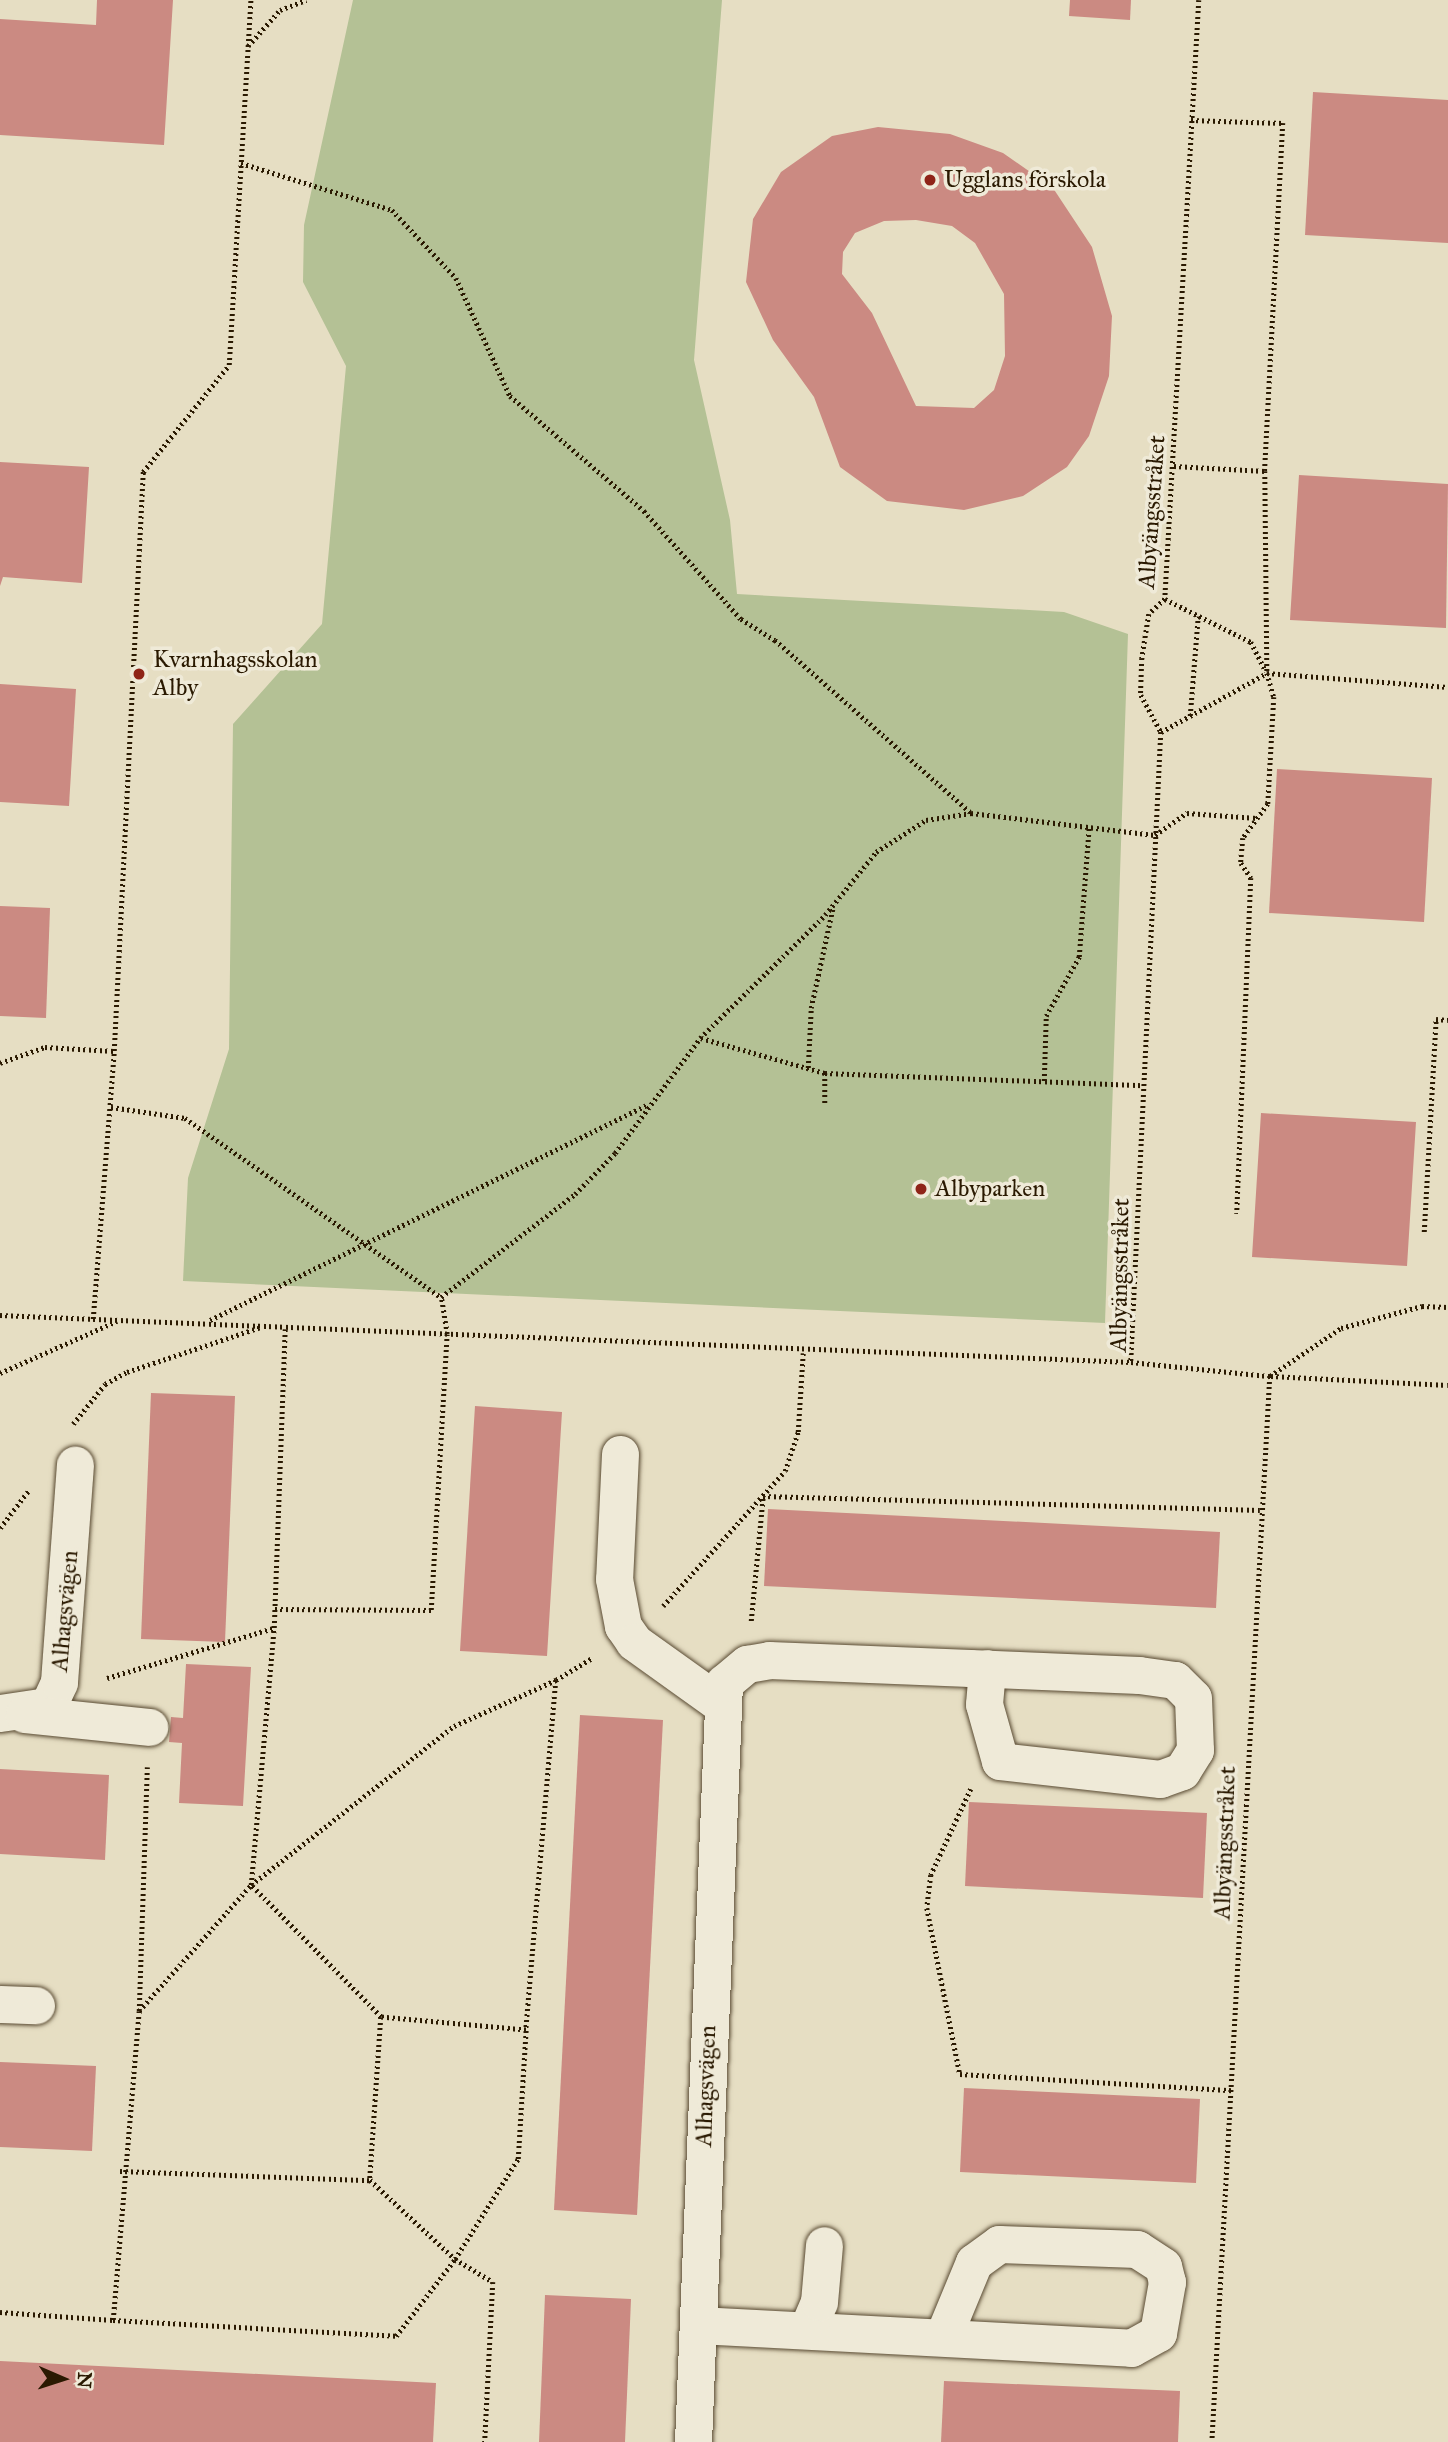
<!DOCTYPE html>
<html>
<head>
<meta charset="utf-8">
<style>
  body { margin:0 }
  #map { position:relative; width:1448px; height:2442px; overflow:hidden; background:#e6dec3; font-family:"IM FELL Great Primer",serif }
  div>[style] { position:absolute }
  .green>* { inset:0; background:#b4c195 }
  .building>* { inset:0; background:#cb8a82 }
  .path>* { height:4.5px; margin-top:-2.25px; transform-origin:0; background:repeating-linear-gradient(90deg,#2a1901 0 2px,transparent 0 5.5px) }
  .roads { filter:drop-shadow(0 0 2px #594a32) drop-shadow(0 0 2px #594a32) }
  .minor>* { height:37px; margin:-18.5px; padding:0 18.5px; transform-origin:18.5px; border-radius:18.5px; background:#efead8 }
  .dots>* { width:19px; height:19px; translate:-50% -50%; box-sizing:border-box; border:4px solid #efead8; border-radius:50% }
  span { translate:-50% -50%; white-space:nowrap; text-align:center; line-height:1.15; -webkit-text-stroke:7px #efead8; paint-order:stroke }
  .poi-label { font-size:24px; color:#2a1901 }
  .left { translate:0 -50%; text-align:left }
  .street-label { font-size:24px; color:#2a1901 }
  .north { position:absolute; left:28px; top:2344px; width:70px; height:70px; -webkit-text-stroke:5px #efead8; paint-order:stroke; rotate:93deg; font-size:19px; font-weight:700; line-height:28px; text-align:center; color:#2a1901 }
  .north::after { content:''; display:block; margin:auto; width:24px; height:32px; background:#2a1901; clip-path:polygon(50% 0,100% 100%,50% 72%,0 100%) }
</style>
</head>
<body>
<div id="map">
  <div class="green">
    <i style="clip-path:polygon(353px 0,722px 0,694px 360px,730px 520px,737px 594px,1064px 612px,1128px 634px,1105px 1323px,183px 1281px,188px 1178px,229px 1049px,233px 724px,322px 624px,346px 366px,303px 282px,304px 225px)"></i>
  </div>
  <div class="building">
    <i style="clip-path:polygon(97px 0,173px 0,164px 145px,0 135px,0 19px,96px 25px)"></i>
    <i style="clip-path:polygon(1070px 0,1131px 0,1130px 20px,1069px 16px)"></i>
    <i style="clip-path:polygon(1313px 92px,1448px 100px,1448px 243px,1305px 235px)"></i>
    <i style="clip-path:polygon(evenodd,878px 127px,950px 134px,1003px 153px,1053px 188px,1092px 247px,1112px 316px,1109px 376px,1089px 436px,1067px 467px,1023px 496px,964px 510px,887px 501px,840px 467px,814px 397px,773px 340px,746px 282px,753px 219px,781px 172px,832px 136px,878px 127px,916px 220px,952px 226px,975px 243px,1004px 294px,1005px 356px,994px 390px,974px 408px,916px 406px,872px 313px,842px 274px,843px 252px,855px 233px,884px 221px,916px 220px)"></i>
    <i style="clip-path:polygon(0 462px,89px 467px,82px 583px,3px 577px,0 586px)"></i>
    <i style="clip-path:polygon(1299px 475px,1448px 484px,1446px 628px,1290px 620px)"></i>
    <i style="clip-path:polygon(0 684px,76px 689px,69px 806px,0 802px)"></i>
    <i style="clip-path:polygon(1277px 769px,1432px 778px,1424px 922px,1269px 913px)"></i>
    <i style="clip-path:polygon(0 906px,50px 908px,46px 1018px,0 1016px)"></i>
    <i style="clip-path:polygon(1261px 1113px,1416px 1122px,1407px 1266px,1252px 1257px)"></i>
    <i style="clip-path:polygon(151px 1393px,235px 1396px,225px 1642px,141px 1639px)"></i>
    <i style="clip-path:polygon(475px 1406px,562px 1412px,547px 1656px,460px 1651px)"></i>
    <i style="clip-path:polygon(768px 1509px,1220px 1532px,1216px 1608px,764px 1586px)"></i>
    <i style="clip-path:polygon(186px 1664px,251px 1667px,243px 1806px,179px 1803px,182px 1743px,169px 1742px,171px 1717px,183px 1718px)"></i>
    <i style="clip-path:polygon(580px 1715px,663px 1720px,637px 2215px,554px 2210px)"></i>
    <i style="clip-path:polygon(0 1769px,109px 1775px,105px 1860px,0 1854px)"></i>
    <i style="clip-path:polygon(969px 1802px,1207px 1813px,1203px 1898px,965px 1886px)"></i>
    <i style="clip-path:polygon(0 2062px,96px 2066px,92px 2151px,0 2147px)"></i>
    <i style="clip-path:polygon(964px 2088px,1200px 2099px,1196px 2183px,960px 2172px)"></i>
    <i style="clip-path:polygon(545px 2295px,631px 2299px,625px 2442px,539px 2442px)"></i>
    <i style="clip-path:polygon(0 2361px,436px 2383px,433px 2442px,0 2442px)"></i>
    <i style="clip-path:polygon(944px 2381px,1180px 2391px,1178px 2442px,941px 2442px)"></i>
  </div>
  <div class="path">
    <i style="left:1199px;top:0;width:600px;rotate:93.25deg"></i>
    <i style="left:1165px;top:599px;width:22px;rotate:137deg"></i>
    <i style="left:1149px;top:614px;width:45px;rotate:99deg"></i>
    <i style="left:1142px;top:658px;width:37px;rotate:92deg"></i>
    <i style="left:1141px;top:695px;width:42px;rotate:61.6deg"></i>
    <i style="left:1161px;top:732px;width:631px;rotate:92.73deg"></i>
    <i style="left:1131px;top:1362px;width:140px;rotate:5.8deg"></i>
    <i style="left:1270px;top:1376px;width:1068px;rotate:93.11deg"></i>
    <i style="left:248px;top:46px;width:48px;rotate:-48.4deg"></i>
    <i style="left:280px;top:10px;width:28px;rotate:-21deg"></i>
    <i style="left:1191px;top:120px;width:92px;rotate:1.9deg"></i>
    <i style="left:1283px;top:123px;width:348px;rotate:93deg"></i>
    <i style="left:1265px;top:471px;width:202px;rotate:89.4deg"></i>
    <i style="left:1267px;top:673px;width:25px;rotate:74deg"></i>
    <i style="left:1274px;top:697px;width:107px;rotate:93.2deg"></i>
    <i style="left:1268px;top:804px;width:42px;rotate:126.3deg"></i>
    <i style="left:1243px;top:838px;width:25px;rotate:95deg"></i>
    <i style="left:1241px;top:863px;width:18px;rotate:56deg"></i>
    <i style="left:1251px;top:878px;width:336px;rotate:92.4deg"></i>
    <i style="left:241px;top:163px;width:158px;rotate:17.3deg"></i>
    <i style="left:392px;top:210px;width:93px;rotate:46.7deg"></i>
    <i style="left:456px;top:278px;width:130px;rotate:65.4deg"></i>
    <i style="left:510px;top:396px;width:177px;rotate:40.6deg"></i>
    <i style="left:644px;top:511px;width:145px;rotate:48.1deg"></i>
    <i style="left:741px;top:619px;width:40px;rotate:32deg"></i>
    <i style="left:775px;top:640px;width:260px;rotate:41.4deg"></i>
    <i style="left:1174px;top:466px;width:91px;rotate:3.1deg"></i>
    <i style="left:1165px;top:599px;width:96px;rotate:26.6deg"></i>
    <i style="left:1251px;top:642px;width:33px;rotate:63deg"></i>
    <i style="left:1190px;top:716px;width:100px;rotate:-85.4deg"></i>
    <i style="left:1161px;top:732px;width:121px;rotate:-29.1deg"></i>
    <i style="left:1267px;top:673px;width:182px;rotate:4.4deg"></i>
    <i style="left:701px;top:1038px;width:129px;rotate:15.8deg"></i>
    <i style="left:825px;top:1073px;width:30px;rotate:90deg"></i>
    <i style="left:0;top:1063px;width:48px;rotate:-19.6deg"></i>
    <i style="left:45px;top:1047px;width:69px;rotate:3.3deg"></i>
    <i style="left:808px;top:1068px;width:60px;rotate:-87.1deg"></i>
    <i style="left:811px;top:1008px;width:103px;rotate:-77.7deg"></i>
    <i style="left:825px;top:1073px;width:318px;rotate:2.2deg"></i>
    <i style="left:1044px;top:1081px;width:65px;rotate:-88.2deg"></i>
    <i style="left:1046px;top:1016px;width:68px;rotate:-60.8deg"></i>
    <i style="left:1079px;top:957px;width:129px;rotate:-85.6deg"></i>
    <i style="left:111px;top:1107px;width:75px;rotate:8.5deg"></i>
    <i style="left:185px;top:1118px;width:312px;rotate:35deg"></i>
    <i style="left:1424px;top:1232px;width:213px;rotate:-86.8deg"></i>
    <i style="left:1436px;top:1019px;width:12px;rotate:5deg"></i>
    <i style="left:0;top:1315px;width:1132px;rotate:2.38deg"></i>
    <i style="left:93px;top:1319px;width:269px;rotate:-85.5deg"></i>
    <i style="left:114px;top:1051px;width:580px;rotate:-87.13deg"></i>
    <i style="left:143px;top:472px;width:137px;rotate:-51.2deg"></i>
    <i style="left:229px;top:365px;width:366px;rotate:-86.6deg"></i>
    <i style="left:210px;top:1320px;width:489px;rotate:-26.2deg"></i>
    <i style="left:0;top:1373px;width:128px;rotate:-24deg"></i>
    <i style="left:1270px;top:1376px;width:86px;rotate:-34.1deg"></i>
    <i style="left:1341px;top:1328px;width:84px;rotate:-15.2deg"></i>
    <i style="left:1422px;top:1306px;width:26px;rotate:2deg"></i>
    <i style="left:1271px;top:1376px;width:177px;rotate:2.9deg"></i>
    <i style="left:73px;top:1424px;width:51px;rotate:-51.3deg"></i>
    <i style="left:105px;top:1384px;width:25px;rotate:-29deg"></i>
    <i style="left:127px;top:1372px;width:141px;rotate:-18.6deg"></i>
    <i style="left:763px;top:1496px;width:497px;rotate:1.6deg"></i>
    <i style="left:0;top:1528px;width:48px;rotate:-52.7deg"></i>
    <i style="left:663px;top:1606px;width:182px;rotate:-47.9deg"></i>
    <i style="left:785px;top:1471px;width:41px;rotate:-71.6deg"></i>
    <i style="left:798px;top:1432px;width:79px;rotate:-86.4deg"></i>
    <i style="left:275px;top:1609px;width:156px;rotate:0.4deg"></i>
    <i style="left:431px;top:1610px;width:276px;rotate:-86.7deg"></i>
    <i style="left:447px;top:1334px;width:37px;rotate:-99deg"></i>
    <i style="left:441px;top:1297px;width:169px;rotate:-37.5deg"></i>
    <i style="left:575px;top:1194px;width:57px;rotate:-45.7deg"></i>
    <i style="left:615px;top:1153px;width:143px;rotate:-53.5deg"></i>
    <i style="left:700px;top:1038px;width:175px;rotate:-44.5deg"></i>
    <i style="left:825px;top:915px;width:81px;rotate:-51deg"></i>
    <i style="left:876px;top:852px;width:59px;rotate:-32.6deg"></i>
    <i style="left:926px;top:820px;width:46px;rotate:-8.8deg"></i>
    <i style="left:971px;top:813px;width:185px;rotate:6.8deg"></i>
    <i style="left:1155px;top:835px;width:39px;rotate:-35deg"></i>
    <i style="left:1187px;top:813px;width:70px;rotate:4.1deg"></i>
    <i style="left:751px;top:1621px;width:125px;rotate:-84.5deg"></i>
    <i style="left:107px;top:1678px;width:174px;rotate:-16.7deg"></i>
    <i style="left:556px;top:1680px;width:351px;rotate:94.9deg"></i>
    <i style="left:526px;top:2030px;width:146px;rotate:-174.9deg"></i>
    <i style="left:381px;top:2017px;width:185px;rotate:-134.6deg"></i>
    <i style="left:251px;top:1885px;width:258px;rotate:-38.1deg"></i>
    <i style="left:454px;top:1726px;width:112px;rotate:-24.3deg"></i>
    <i style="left:556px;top:1680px;width:42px;rotate:-31.4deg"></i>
    <i style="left:971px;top:1789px;width:95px;rotate:114.9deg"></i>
    <i style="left:931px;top:1875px;width:33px;rotate:97deg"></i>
    <i style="left:927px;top:1908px;width:169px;rotate:78.8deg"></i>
    <i style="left:960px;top:2074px;width:272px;rotate:3.4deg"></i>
    <i style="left:139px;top:2011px;width:244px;rotate:-88.1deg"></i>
    <i style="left:381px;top:2017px;width:163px;rotate:93.9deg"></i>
    <i style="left:370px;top:2180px;width:116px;rotate:42.9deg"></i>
    <i style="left:455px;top:2259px;width:118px;rotate:-57.8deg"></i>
    <i style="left:518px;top:2159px;width:129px;rotate:-86.5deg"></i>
    <i style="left:120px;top:2171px;width:250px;rotate:2.1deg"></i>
    <i style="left:0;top:2312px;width:113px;rotate:4deg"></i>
    <i style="left:113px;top:2320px;width:310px;rotate:-85.2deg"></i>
    <i style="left:139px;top:2011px;width:169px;rotate:-48.4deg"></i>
    <i style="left:251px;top:1885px;width:258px;rotate:-84.9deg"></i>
    <i style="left:274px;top:1628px;width:299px;rotate:-87.9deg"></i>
    <i style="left:113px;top:2320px;width:283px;rotate:3.2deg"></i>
    <i style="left:396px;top:2336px;width:97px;rotate:-52.5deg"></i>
    <i style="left:455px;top:2259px;width:44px;rotate:31.2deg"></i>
    <i style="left:493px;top:2282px;width:160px;rotate:92.9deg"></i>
  </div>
  <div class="roads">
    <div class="minor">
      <i style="left:620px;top:1454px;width:125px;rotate:92.7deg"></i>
      <i style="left:614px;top:1579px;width:48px;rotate:79.2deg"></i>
      <i style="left:623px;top:1626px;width:19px;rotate:55deg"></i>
      <i style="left:634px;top:1642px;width:108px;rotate:35.6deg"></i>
      <i style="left:0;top:1713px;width:49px;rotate:-8.3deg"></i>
      <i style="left:48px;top:1706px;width:26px;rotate:-65deg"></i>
      <i style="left:59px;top:1682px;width:218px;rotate:-85.8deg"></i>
      <i style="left:24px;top:1714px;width:126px;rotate:5.9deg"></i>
      <i style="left:0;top:2004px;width:36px;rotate:2deg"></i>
      <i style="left:698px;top:2325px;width:434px;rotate:3deg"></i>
      <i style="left:1131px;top:2348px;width:31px;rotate:-29deg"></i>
      <i style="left:1158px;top:2333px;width:52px;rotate:-80deg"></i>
      <i style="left:1167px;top:2282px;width:16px;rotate:-104deg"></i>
      <i style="left:1163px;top:2266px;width:31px;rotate:-147deg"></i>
      <i style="left:1137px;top:2249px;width:138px;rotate:-177.9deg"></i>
      <i style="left:999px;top:2244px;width:31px;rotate:144deg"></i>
      <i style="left:974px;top:2262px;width:81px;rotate:112.5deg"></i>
      <i style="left:807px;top:2330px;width:30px;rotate:-67deg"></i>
      <i style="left:819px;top:2302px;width:57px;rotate:-85deg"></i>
      <i style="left:693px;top:2442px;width:760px;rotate:-87.66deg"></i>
      <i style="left:724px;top:1683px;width:30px;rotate:-40deg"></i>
      <i style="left:747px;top:1664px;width:22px;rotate:-10deg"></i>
      <i style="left:769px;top:1660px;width:201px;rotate:2.3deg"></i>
      <i style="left:970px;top:1668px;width:169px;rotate:2.4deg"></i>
      <i style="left:1139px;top:1675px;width:36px;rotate:8deg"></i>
      <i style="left:1175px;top:1680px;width:25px;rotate:45deg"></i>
      <i style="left:1193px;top:1698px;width:52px;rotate:87.8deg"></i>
      <i style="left:1195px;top:1750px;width:25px;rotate:122deg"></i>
      <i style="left:1182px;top:1771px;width:23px;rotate:160deg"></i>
      <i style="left:1160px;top:1779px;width:161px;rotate:-173.6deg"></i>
      <i style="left:1000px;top:1761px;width:59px;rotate:-105.7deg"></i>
      <i style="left:984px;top:1704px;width:36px;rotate:-85deg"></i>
    </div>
  </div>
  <div class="dots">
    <i style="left:930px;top:180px;background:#8f2418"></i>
    <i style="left:139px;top:674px;background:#8f2418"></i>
    <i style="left:921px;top:1189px;background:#8f2418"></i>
  </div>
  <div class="poi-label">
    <span class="left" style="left:944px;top:180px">Ugglans förskola</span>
    <span class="left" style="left:153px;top:674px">Kvarnhagsskolan<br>Alby</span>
    <span class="left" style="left:935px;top:1189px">Albyparken</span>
  </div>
  <div class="street-label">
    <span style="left:1152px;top:512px;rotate:-86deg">Albyängsstråket</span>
    <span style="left:1120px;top:1275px;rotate:-89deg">Albyängsstråket</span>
    <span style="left:65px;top:1611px;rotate:-85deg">Alhagsvägen</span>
    <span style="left:1225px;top:1843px;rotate:-88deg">Albyängsstråket</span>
    <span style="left:706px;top:2086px;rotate:-88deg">Alhagsvägen</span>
  </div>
  <div class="north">N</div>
</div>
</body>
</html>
